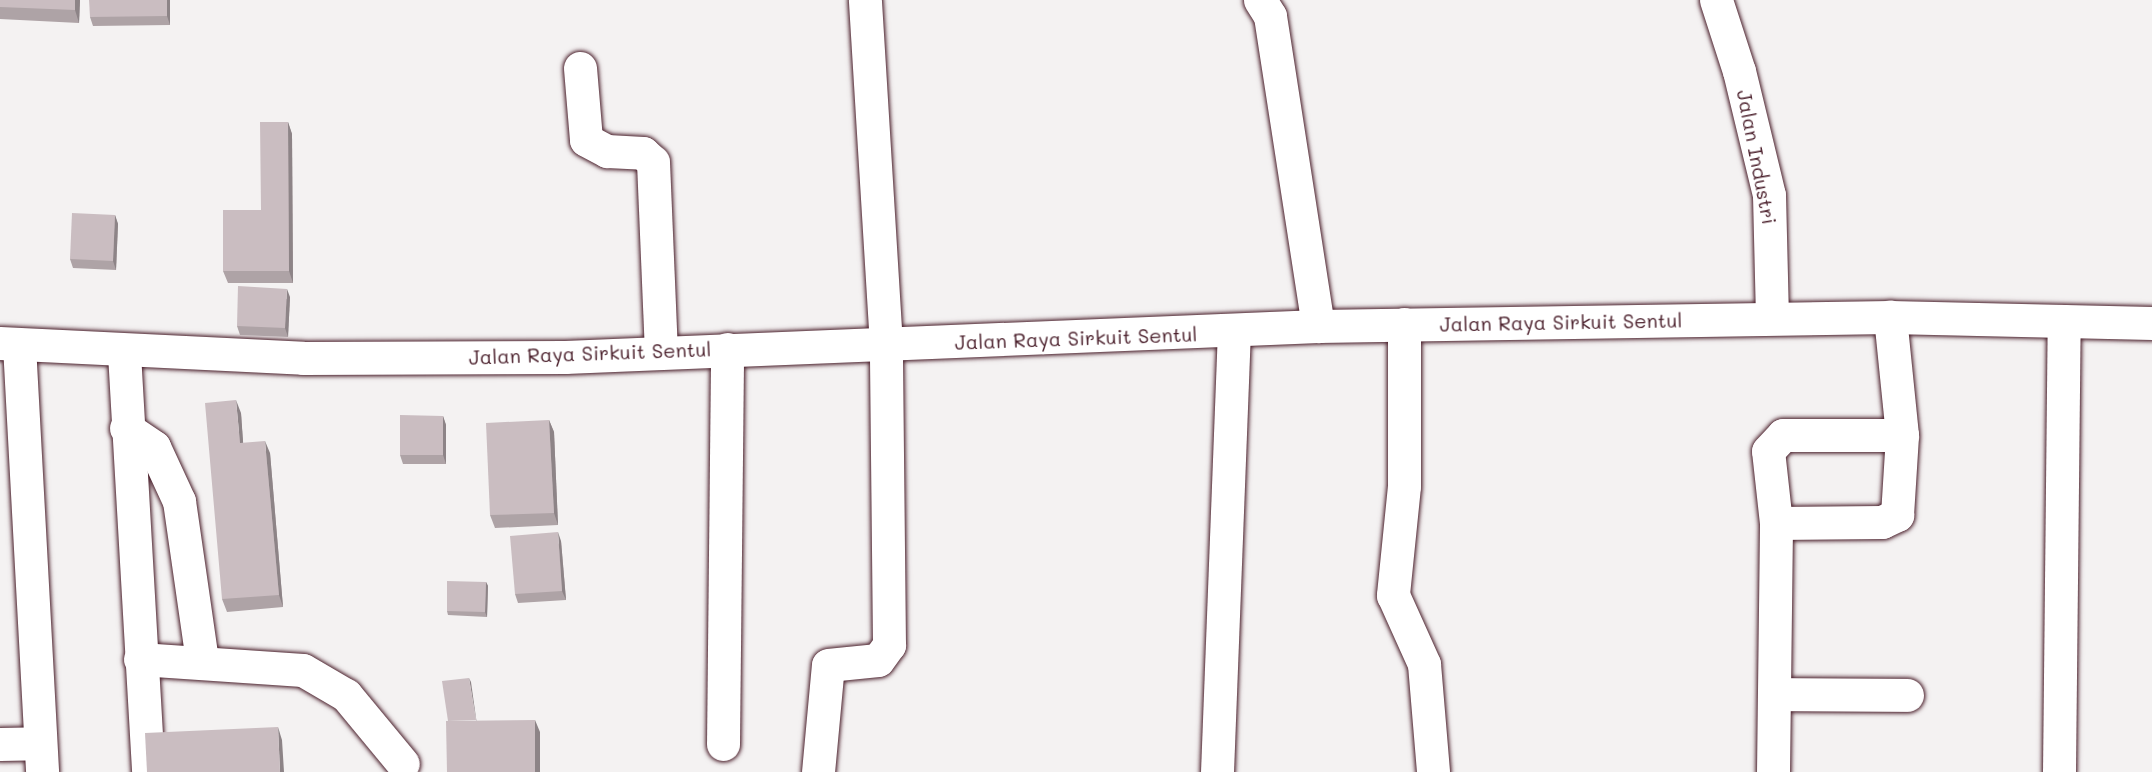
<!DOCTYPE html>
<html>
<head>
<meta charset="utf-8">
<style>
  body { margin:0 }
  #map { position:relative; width:2152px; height:772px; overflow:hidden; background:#f4f2f2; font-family:Mali,sans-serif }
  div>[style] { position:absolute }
  .roads { filter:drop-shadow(0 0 2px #4a1f2b) drop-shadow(0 0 2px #4a1f2b) }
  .minor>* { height:33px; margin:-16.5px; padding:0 16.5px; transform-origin:16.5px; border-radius:16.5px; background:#fff }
  .major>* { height:33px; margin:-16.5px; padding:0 16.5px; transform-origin:16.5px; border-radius:16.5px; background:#fff }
  .wall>* { inset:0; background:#aea3a6 }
  .shaded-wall>* { inset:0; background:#8d8487 }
  .building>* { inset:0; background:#cabdc1 }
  span { translate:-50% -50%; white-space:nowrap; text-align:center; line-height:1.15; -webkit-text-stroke:4.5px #fff; paint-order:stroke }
  .street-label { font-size:20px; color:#4a1f2b }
</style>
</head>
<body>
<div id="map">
  <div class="roads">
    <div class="minor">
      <i style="left:1260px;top:0;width:19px;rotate:58deg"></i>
      <i style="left:1270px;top:16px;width:314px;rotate:81.2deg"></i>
      <i style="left:1716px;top:0;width:75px;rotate:72.1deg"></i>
      <i style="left:1739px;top:71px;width:128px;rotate:76.4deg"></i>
      <i style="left:1769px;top:195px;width:123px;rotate:88.6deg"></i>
      <i style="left:580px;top:68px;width:72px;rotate:85.2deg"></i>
      <i style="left:586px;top:140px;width:24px;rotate:28deg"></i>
      <i style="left:607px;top:151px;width:36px;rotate:3deg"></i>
      <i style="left:643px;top:153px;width:13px;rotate:42deg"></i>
      <i style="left:653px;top:162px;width:190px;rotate:87.6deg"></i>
      <i style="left:1404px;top:324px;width:162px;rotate:90deg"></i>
      <i style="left:1404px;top:486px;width:110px;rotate:95.8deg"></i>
      <i style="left:1393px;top:595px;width:76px;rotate:65.8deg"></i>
      <i style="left:1424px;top:664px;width:108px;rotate:85.2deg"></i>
      <i style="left:19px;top:345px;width:428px;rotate:86.9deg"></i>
      <i style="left:124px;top:353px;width:420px;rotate:86.7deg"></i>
      <i style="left:126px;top:428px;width:34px;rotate:34deg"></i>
      <i style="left:154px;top:447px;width:60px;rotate:65.2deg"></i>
      <i style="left:179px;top:501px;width:162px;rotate:81.8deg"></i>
      <i style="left:1776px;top:523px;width:106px;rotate:-0.5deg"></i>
      <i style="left:1882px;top:522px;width:17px;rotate:-25deg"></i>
      <i style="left:1897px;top:515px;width:80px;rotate:-86.4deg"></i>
      <i style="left:1902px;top:435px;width:119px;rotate:-95.8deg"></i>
      <i style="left:140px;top:659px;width:163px;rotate:3.9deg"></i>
      <i style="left:303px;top:670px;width:50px;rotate:30.2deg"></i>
      <i style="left:346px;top:695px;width:89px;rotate:50.4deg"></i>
      <i style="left:1774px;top:694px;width:133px;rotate:0.4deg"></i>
      <i style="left:0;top:744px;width:39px;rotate:-1deg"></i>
      <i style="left:723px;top:744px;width:395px;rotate:-89.4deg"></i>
      <i style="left:818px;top:772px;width:107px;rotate:-84.7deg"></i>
      <i style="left:828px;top:665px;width:50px;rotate:-5.7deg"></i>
      <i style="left:878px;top:660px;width:19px;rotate:-54deg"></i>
      <i style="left:889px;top:645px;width:300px;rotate:-90.6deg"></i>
      <i style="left:886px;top:345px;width:346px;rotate:-93.5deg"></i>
      <i style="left:1217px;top:772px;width:439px;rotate:-87.8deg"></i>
      <i style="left:1773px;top:772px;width:249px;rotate:-89.3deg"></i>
      <i style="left:1776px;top:523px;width:72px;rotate:-96.3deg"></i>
      <i style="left:1768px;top:451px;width:22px;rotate:-47deg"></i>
      <i style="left:1783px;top:435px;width:119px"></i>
      <i style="left:2059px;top:772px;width:451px;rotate:-89.4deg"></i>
    </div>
    <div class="major">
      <i style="left:0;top:343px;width:303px;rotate:2.8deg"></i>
      <i style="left:303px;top:358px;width:262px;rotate:-0.2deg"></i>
      <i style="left:565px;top:357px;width:754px;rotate:-2.36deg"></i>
      <i style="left:1318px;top:326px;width:572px;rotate:-0.9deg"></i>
      <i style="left:1890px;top:317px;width:262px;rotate:1.3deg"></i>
    </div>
  </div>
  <div class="wall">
    <i style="clip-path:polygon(0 0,80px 0,79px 23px,0 19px)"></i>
    <i style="clip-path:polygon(170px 0,170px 25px,93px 26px,90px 17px)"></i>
    <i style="clip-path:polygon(288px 122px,292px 134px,293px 283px,228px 283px,223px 271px,261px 210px)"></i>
    <i style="clip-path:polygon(115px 215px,118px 224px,116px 270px,73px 268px,70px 259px)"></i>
    <i style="clip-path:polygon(290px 297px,288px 337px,240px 335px,237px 326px)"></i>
    <i style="clip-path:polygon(241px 413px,243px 443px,270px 453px,283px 607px,227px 612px,222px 599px)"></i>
    <i style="clip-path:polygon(443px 416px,446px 425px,446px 464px,403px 464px,400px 455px)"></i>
    <i style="clip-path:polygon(549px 420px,554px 432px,558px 525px,495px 528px,490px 515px)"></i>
    <i style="clip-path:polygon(561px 541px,566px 600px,518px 603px,515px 594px)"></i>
    <i style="clip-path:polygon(486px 582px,488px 586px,487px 617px,448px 615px,447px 611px)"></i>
  </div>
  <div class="shaded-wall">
    <i style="clip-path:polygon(75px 0,80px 0,79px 23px,75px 10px)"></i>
    <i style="clip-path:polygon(167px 0,170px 0,170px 25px,167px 16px)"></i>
    <i style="clip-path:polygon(288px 122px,292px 134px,293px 283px,289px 271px)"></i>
    <i style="clip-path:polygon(115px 215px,118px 224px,116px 270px,113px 261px)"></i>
    <i style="clip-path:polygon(287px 289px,290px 297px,288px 337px,285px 328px)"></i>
    <i style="clip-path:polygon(236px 400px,241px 413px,244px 455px,240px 443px)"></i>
    <i style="clip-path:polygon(443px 416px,446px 425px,446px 464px,443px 455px)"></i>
    <i style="clip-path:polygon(549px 420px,554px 432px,558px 525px,554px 513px)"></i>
    <i style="clip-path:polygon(265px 441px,270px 453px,283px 607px,279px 595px)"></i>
    <i style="clip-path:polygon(558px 532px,561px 541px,566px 600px,562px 591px)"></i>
    <i style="clip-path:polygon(486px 582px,488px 586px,487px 617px,485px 612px)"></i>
    <i style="clip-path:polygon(469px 678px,471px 682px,477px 725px,476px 720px)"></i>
    <i style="clip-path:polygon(535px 720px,540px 732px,540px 772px,535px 772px)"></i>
    <i style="clip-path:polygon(278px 727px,282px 740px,284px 772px,280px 772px)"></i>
  </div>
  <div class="building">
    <i style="clip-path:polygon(0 0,75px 0,75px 10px,0 7px)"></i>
    <i style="clip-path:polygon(89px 0,167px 0,167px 16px,90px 17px)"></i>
    <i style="clip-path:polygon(260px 122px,288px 122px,289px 271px,223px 271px,223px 210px,261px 210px)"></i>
    <i style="clip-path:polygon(72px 213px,115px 215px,113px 261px,70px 259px)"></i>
    <i style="clip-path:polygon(238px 286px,287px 289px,285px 328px,237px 326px)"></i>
    <i style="clip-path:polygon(236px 400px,240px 443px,265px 441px,279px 595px,222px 599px,205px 403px)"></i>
    <i style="clip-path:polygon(400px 415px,443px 416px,443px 455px,400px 455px)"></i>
    <i style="clip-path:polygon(549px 420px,554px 513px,490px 515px,486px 423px)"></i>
    <i style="clip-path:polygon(558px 532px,562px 591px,515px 594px,510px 536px)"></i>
    <i style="clip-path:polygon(447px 581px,486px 582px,485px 612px,447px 611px)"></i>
    <i style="clip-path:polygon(469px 678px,476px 720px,448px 721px,442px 681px)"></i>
    <i style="clip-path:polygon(535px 720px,535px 772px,447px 772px,446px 721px)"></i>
    <i style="clip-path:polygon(278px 727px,280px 772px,147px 772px,145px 733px)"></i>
  </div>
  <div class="street-label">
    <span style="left:1757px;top:157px;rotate:79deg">Jalan Industri</span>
    <span style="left:1561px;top:322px;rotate:-1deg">Jalan Raya Sirkuit Sentul</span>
    <span style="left:1076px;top:338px;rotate:-2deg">Jalan Raya Sirkuit Sentul</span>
    <span style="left:590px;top:353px;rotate:-2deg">Jalan Raya Sirkuit Sentul</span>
  </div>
</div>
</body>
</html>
